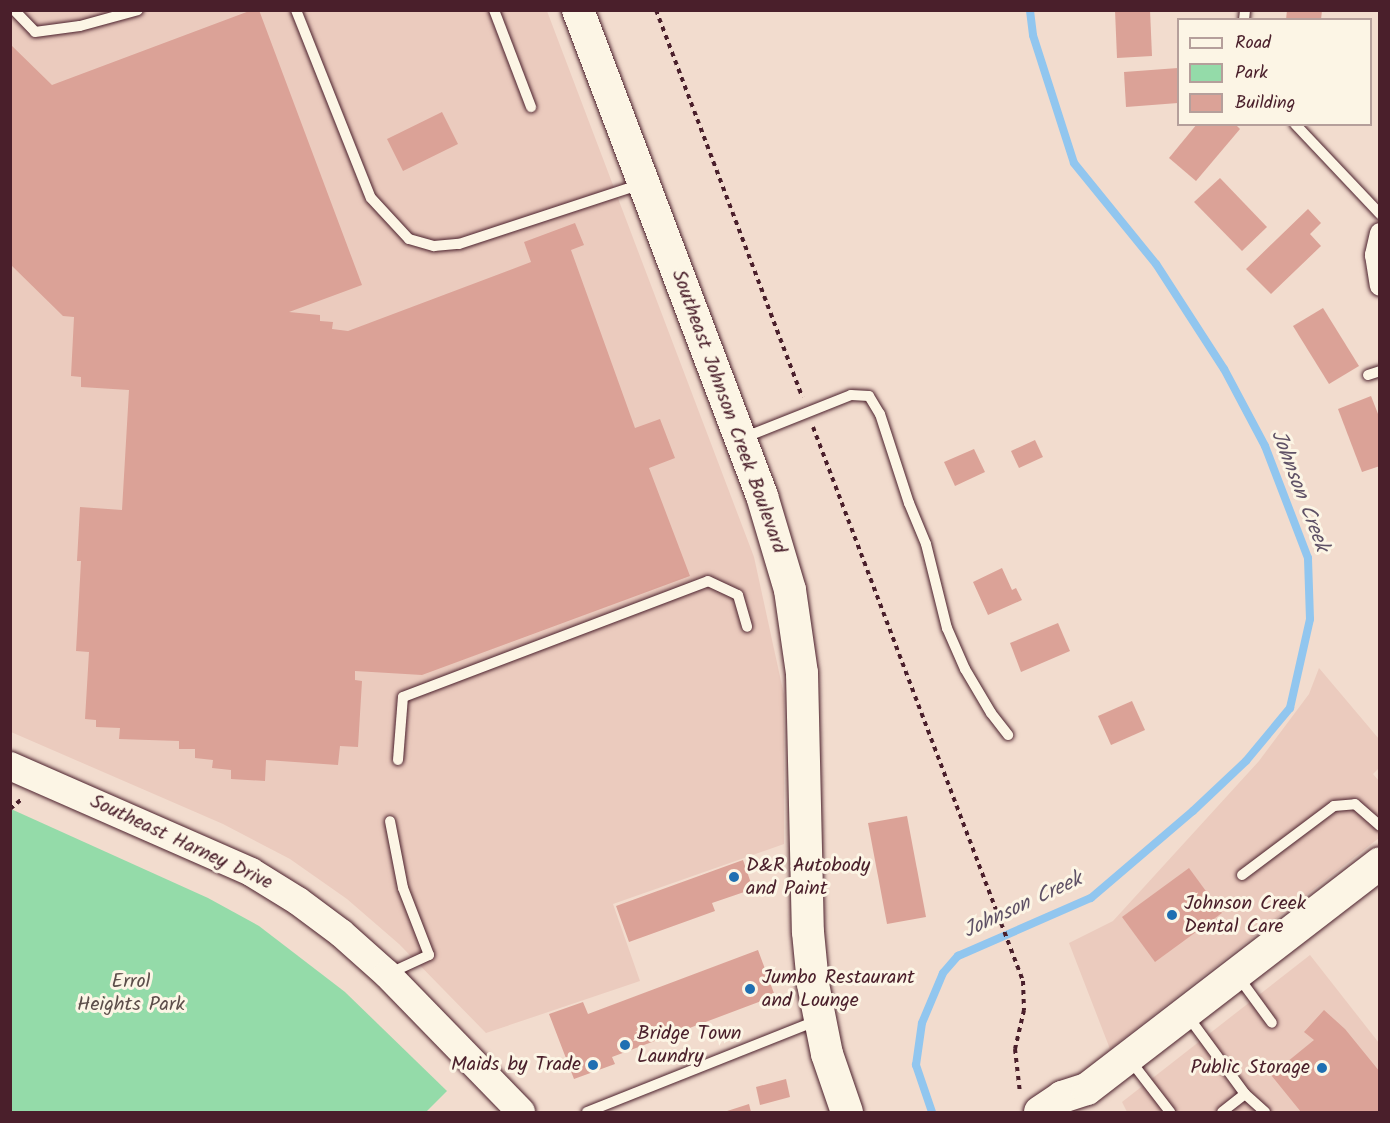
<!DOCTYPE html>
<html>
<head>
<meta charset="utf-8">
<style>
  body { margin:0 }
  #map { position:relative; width:1390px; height:1123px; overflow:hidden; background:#f2dcce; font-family:Kalam,sans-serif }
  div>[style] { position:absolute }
  .built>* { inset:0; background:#ebcbbe }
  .green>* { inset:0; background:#94dba9 }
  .stream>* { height:8px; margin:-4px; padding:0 4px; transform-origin:4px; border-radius:4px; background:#91c6ef }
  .building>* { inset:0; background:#dba297 }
  .path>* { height:4px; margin-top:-2px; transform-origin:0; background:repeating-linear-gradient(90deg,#4a1f2b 0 4.5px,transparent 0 9px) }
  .roads { filter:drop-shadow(0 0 2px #4a1f2b) drop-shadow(0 0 2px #4a1f2b) }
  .service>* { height:10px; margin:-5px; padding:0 5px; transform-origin:5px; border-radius:5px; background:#fcf5e5 }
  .minor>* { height:20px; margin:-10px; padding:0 10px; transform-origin:10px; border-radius:10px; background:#fcf5e5 }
  .secondary>* { height:28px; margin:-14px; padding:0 14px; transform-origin:14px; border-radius:14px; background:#fcf5e5 }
  .primary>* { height:32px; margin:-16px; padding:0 16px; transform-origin:16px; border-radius:16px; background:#fcf5e5 }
  .dots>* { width:16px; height:16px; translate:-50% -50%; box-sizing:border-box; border:3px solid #fcf5e5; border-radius:50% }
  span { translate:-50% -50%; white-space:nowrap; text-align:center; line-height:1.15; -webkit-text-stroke:6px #fcf5e5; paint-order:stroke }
  .street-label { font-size:20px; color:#4a1f2b }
  .poi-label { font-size:20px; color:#4a1f2b }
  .left { translate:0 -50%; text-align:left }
  .right { translate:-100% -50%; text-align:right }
  .park-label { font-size:20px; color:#5c4e4a }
  .water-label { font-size:21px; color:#5f5166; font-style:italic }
  .frame { position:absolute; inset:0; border:12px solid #4a1f2b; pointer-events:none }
  .legend { position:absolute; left:1177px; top:18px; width:195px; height:108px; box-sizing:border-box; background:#fcf5e5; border:2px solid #b59f9b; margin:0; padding:8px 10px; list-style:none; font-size:18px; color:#4a1f2b }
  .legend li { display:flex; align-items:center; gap:12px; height:30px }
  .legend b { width:30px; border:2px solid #b59f9b }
</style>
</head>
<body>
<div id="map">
  <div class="built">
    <i style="clip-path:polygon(11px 11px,547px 11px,754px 557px,784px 695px,784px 844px,613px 904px,640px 981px,486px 1033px,399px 944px,347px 899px,290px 859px,223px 824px,11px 732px)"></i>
    <i style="clip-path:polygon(1319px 668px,1379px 739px,1379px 768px,1373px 774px,1379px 781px,1379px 838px,1110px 1049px,1069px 943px,1113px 921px,1259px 761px,1309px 694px)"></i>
    <i style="clip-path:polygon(1310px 955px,1379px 1043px,1379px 1112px,1127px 1112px,1122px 1102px)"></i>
  </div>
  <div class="green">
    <i style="clip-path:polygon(11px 809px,208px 898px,259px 926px,345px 992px,447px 1091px,426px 1112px,11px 1112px)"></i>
  </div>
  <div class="stream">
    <i style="left:932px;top:1112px;width:50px;rotate:-108.8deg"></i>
    <i style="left:916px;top:1065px;width:42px;rotate:-81.9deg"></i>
    <i style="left:922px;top:1023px;width:54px;rotate:-67.2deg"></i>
    <i style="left:943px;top:973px;width:23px;rotate:-49deg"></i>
    <i style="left:958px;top:956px;width:145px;rotate:-23.6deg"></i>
    <i style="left:1091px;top:898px;width:134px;rotate:-40.5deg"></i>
    <i style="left:1193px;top:811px;width:73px;rotate:-43.3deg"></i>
    <i style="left:1246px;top:761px;width:69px;rotate:-50.3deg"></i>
    <i style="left:1290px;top:708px;width:91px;rotate:-77.3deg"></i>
    <i style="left:1310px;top:619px;width:61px;rotate:-91.9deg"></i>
    <i style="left:1308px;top:558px;width:120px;rotate:-111deg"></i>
    <i style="left:1265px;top:446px;width:87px;rotate:-118deg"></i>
    <i style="left:1224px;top:369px;width:125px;rotate:-122.9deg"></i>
    <i style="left:1156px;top:264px;width:130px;rotate:-129.1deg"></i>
    <i style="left:1074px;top:163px;width:134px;rotate:-107.8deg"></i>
    <i style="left:1033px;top:35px;width:25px;rotate:-97deg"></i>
  </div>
  <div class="building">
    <i style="clip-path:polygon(252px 10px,259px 10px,362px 285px,289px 312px,320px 315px,320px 321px,333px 322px,332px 329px,348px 331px,531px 262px,524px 242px,575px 223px,584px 245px,571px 250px,635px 428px,660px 419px,675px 458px,649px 468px,690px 576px,422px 675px,355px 671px,355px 680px,362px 681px,358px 747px,340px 746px,338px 765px,266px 760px,265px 781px,231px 779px,231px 770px,212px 768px,213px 760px,195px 758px,195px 749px,179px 749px,179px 741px,119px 739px,120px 728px,96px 727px,96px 720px,85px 719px,89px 652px,76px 651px,81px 561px,77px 561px,80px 507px,122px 510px,129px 390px,81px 387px,81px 377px,71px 376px,74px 317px,63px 316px,10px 264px,10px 44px,52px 85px)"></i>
    <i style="clip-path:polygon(1115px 10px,1150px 10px,1152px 56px,1117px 58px)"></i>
    <i style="clip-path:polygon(1287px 10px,1322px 10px,1321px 20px,1286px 20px)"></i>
    <i style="clip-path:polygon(1178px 68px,1178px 103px,1126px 107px,1124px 72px)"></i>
    <i style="clip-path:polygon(442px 112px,458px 144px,403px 171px,387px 139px)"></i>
    <i style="clip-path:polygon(1197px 124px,1235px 124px,1240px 129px,1196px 181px,1169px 158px)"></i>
    <i style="clip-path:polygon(1220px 178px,1267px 227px,1242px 251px,1194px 202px)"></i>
    <i style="clip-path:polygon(1308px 209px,1321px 223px,1310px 234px,1321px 246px,1271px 294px,1246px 269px)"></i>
    <i style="clip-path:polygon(1323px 308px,1359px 366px,1329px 384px,1293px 326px)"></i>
    <i style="clip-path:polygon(1371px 396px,1380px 419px,1380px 466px,1362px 472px,1338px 409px)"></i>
    <i style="clip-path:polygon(1035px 440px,1043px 457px,1019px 468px,1011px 451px)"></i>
    <i style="clip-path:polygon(974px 449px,985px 472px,955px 486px,944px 462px)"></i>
    <i style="clip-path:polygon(1002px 568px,1012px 590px,1016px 588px,1022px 600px,988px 615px,973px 582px)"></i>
    <i style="clip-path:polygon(1058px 623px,1070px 651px,1021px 672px,1010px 643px)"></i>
    <i style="clip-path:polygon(1132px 701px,1145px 730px,1111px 745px,1098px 716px)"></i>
    <i style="clip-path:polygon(907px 816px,926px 917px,887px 924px,868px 823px)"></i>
    <i style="clip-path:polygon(743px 860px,753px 889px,712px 903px,715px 911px,629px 942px,616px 906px)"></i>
    <i style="clip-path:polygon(1189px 868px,1222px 913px,1155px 962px,1122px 917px)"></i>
    <i style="clip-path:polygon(758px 950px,775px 996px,612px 1057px,615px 1064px,574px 1079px,549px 1014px,583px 1002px,588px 1014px)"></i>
    <i style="clip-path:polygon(1324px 1010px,1345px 1029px,1380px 1072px,1380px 1112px,1301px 1112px,1271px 1075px,1314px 1040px,1304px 1032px)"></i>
    <i style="clip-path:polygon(786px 1079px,790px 1097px,760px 1105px,756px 1087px)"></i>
    <i style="clip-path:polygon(749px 1104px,751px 1112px,724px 1112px)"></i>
  </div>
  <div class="path">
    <i style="left:656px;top:10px;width:414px;rotate:69.3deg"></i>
    <i style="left:813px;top:427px;width:592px;rotate:69.24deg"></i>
    <i style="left:1023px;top:981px;width:29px;rotate:88deg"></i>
    <i style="left:1024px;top:1010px;width:40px;rotate:103deg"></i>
    <i style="left:1015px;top:1049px;width:44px;rotate:83.5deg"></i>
    <i style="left:10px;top:809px;width:17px;rotate:-40deg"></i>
  </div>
  <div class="roads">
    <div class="service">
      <i style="left:14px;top:10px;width:30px;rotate:46deg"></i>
      <i style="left:35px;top:32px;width:45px;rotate:-7.6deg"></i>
      <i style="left:80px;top:26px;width:60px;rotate:-15.4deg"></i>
      <i style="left:296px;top:10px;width:202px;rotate:68.3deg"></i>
      <i style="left:371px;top:198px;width:56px;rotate:47.2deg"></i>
      <i style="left:409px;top:239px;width:26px;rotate:16deg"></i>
      <i style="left:434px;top:246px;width:25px;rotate:-5deg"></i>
      <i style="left:459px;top:244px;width:192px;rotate:-18.2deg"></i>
      <i style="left:494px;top:10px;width:104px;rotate:69.1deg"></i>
      <i style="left:1244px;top:20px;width:10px;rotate:-84deg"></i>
      <i style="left:1295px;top:124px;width:124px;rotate:46.6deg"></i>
      <i style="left:1368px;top:375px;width:13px;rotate:-18deg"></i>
      <i style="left:743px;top:438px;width:116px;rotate:-21.7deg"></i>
      <i style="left:851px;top:395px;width:18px;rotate:3deg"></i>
      <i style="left:869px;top:396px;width:21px;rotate:59deg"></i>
      <i style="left:880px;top:414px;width:94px;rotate:72deg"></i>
      <i style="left:909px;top:503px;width:44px;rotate:67.5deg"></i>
      <i style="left:926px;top:544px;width:87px;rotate:76deg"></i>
      <i style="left:947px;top:628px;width:45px;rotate:66.3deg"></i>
      <i style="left:965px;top:669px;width:51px;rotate:59.4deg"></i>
      <i style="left:991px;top:713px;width:28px;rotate:52deg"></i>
      <i style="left:398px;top:760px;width:63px;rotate:-85.5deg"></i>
      <i style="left:403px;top:697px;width:326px;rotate:-20.8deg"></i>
      <i style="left:708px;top:581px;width:33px;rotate:25deg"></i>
      <i style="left:738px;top:595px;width:33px;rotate:74deg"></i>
      <i style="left:1242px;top:875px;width:115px;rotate:-36.9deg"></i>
      <i style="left:1334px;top:806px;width:21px;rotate:-5deg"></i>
      <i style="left:1355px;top:804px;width:33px;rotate:41deg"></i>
      <i style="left:390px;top:973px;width:43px;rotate:-24.8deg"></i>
      <i style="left:429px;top:955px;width:72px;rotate:-111.2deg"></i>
      <i style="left:403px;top:888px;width:68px;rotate:-101deg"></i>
      <i style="left:1237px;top:975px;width:59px;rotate:53.9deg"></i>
      <i style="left:1187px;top:1015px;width:98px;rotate:53.7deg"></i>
      <i style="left:1245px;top:1094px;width:29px;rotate:142deg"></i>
      <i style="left:1130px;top:1060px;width:66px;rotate:52.4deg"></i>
      <i style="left:1245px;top:1094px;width:27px;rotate:42deg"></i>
      <i style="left:587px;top:1112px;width:249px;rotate:-21.7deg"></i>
    </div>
    <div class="minor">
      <i style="left:1380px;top:233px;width:23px;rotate:103deg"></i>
      <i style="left:1375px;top:255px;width:31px;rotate:81deg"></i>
    </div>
    <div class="secondary">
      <i style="left:10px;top:766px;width:263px;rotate:23.7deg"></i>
      <i style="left:251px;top:872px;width:55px;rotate:31.7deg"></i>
      <i style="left:298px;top:901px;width:54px;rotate:36.7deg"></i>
      <i style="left:341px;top:933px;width:62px;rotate:41.7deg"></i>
      <i style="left:387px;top:974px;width:192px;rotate:45.8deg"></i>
    </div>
    <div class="primary">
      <i style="left:578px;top:10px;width:520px;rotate:69.26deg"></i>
      <i style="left:762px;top:496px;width:98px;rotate:73.4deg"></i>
      <i style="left:790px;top:590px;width:84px;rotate:81.8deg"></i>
      <i style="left:802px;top:673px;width:259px;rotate:88.7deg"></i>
      <i style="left:808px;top:932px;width:52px;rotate:84.5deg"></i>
      <i style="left:813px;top:984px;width:71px;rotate:78.7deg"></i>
      <i style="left:827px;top:1054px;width:61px;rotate:71deg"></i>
      <i style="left:1040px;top:1112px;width:27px;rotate:-34deg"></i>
      <i style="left:1062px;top:1097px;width:26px;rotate:-18deg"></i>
      <i style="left:1087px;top:1089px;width:370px;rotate:-37.6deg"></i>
    </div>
  </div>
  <div class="dots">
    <i style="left:734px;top:877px;background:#1f6fb2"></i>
    <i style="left:1172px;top:915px;background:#1f6fb2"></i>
    <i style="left:750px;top:989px;background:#1f6fb2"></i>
    <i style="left:625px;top:1045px;background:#1f6fb2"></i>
    <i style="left:593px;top:1065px;background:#1f6fb2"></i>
    <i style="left:1322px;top:1068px;background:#1f6fb2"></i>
  </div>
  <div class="street-label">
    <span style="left:728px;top:412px;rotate:70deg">Southeast Johnson Creek Boulevard</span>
    <span style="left:181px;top:843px;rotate:25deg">Southeast Harney Drive</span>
  </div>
  <div class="poi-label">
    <span class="left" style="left:746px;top:878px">D&amp;R Autobody<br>and Paint</span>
    <span class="left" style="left:1184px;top:916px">Johnson Creek<br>Dental Care</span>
    <span class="left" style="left:762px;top:990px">Jumbo Restaurant<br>and Lounge</span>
    <span class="left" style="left:637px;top:1046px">Bridge Town<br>Laundry</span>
    <span class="right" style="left:581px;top:1065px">Maids by Trade</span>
    <span class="right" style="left:1310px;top:1068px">Public Storage</span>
  </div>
  <div class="park-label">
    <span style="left:131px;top:994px">Errol<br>Heights Park</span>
  </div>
  <div class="water-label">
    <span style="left:1299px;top:491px;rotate:69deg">Johnson Creek</span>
    <span style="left:1023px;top:906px;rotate:-25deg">Johnson Creek</span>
  </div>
  <div class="frame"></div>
  <ul class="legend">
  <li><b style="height:8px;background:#fcf5e5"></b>Road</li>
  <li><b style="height:16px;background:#94dba9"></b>Park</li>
  <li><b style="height:16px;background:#dba297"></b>Building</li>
  </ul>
</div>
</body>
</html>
